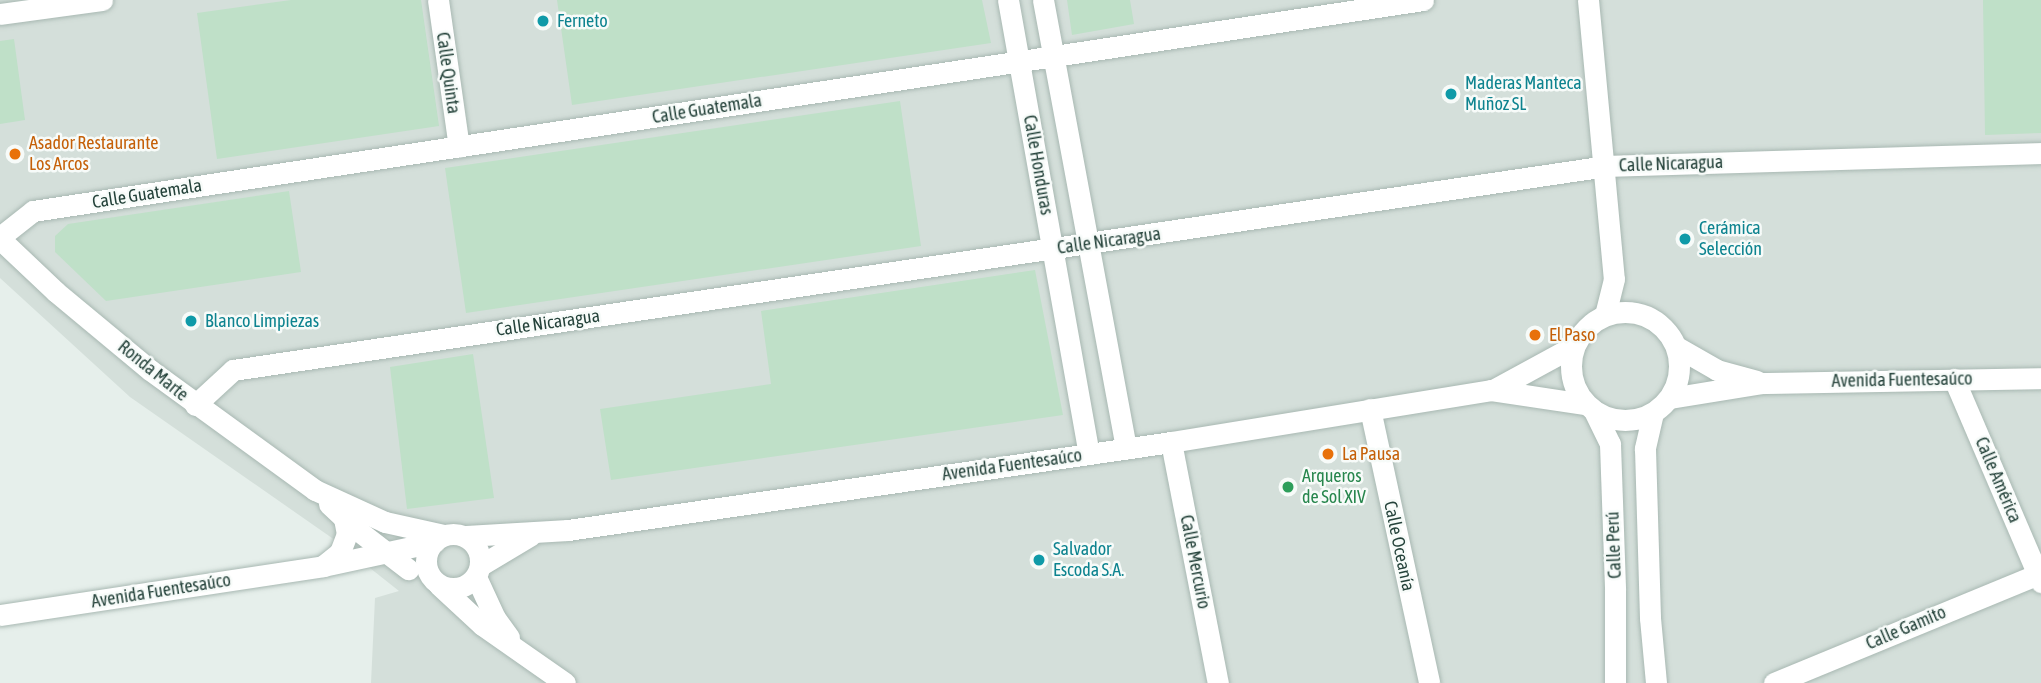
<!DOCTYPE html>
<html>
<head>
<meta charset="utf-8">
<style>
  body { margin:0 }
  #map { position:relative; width:2041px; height:683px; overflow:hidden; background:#e6efeb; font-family:"Asap Condensed",sans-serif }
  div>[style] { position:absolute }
  .built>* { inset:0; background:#d4dfda }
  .green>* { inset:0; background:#bfe0c8 }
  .roads { filter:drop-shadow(0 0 2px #a8b8b2) drop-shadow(0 0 2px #a8b8b2) }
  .minor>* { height:21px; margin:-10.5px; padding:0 10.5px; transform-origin:10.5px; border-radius:10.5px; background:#fff }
  .minor>.ring { margin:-10.5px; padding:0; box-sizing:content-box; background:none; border:21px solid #fff; border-radius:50% }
  .dots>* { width:19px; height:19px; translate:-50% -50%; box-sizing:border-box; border:4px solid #f7fbf9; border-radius:50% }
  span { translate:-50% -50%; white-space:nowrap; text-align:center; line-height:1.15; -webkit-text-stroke:5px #f7fbf9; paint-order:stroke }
  .culture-label { font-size:18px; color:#0d838f }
  .left { translate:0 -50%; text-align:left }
  .street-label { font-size:18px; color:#24423a }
  .food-label { font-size:18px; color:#c56008 }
  .leisure-label { font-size:18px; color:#27864d }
</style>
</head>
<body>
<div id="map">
  <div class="built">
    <i style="clip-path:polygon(0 0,2041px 0,2041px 683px,371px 683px,375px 598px,399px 591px,332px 538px,130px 397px,0 278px)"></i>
  </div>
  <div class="green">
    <i style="clip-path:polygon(291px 0,421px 0,439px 126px,217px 159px,197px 13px)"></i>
    <i style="clip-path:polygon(557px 0,982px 0,991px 43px,572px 105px)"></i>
    <i style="clip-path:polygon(1067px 0,1130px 0,1134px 24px,1072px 35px)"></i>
    <i style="clip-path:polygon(1983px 0,2041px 0,2041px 133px,1985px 135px)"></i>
    <i style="clip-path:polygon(14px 39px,25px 120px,0 124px,0 41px)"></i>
    <i style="clip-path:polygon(900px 101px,921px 246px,466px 313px,445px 168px)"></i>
    <i style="clip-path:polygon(289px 191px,301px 272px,106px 301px,55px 252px,55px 236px,68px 224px)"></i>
    <i style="clip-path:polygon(1035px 270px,1063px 415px,611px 480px,600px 409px,771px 384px,761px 311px)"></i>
    <i style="clip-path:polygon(473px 354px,494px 498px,407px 509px,390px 367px)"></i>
  </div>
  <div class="roads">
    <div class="minor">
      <i style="left:438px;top:0;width:148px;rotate:81.9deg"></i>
      <i style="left:1008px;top:0;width:460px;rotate:79.9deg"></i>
      <i style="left:1043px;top:0;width:456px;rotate:79.5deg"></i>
      <i style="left:1588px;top:0;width:280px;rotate:84.7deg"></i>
      <i style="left:1614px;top:279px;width:37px;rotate:104deg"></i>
      <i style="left:0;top:14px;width:103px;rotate:-7.8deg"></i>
      <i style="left:0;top:237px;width:42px;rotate:-38.2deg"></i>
      <i style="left:33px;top:211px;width:1406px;rotate:-8.63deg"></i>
      <i style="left:0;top:239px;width:77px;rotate:43.4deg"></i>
      <i style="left:56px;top:292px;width:122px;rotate:39.7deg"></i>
      <i style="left:150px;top:370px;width:204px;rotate:36deg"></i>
      <i style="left:315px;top:490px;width:77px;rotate:24.6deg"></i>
      <i style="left:385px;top:522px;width:59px;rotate:12.6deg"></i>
      <i class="ring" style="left:1571px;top:312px;width:87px;height:87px"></i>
      <i style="left:1677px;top:347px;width:46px;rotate:29.9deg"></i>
      <i style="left:1717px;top:370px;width:41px;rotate:15.4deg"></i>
      <i style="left:1954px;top:379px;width:221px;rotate:66.8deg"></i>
      <i style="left:1493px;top:390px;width:92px;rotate:-28.5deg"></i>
      <i style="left:1670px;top:398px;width:94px;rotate:-9.2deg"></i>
      <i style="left:1763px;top:383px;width:278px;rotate:-1deg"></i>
      <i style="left:195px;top:405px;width:52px;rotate:-42.6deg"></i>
      <i style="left:233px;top:370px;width:1388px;rotate:-8.45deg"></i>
      <i style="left:1606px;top:166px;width:435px;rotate:-1.7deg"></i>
      <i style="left:1370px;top:409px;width:280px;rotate:77.8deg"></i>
      <i style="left:1594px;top:411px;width:37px;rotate:64deg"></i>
      <i style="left:1610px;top:444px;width:146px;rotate:88deg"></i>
      <i style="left:1615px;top:590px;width:93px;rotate:90deg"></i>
      <i style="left:1653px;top:413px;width:37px;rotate:103deg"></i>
      <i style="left:1645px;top:449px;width:169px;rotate:88.3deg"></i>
      <i style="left:1650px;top:618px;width:65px;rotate:84.7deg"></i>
      <i style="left:1171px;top:442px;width:246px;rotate:79deg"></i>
      <i style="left:329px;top:504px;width:37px;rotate:43deg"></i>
      <i style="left:356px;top:529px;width:66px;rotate:37.6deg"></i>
      <i class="ring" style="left:426px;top:534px;width:33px;height:33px"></i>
      <i style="left:466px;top:536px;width:102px;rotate:-3.4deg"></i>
      <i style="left:568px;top:530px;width:609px;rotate:-8.3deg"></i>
      <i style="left:1171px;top:442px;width:324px;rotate:-9.2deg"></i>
      <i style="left:1491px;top:390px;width:95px;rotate:8.5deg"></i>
      <i style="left:481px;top:565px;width:58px;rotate:-31deg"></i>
      <i style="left:323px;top:566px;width:22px;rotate:-39deg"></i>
      <i style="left:340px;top:552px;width:19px;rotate:-69deg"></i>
      <i style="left:347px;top:534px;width:16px;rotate:-101deg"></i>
      <i style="left:476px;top:577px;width:45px;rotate:65.1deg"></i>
      <i style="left:495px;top:618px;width:24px;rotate:54deg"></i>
      <i style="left:439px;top:585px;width:59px;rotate:42.9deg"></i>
      <i style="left:482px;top:625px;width:101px;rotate:34.9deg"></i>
      <i style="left:0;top:615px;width:327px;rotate:-8.6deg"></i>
      <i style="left:323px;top:566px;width:114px;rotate:-12.2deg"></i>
      <i style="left:1774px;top:683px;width:286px;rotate:-22.4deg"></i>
    </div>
  </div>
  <div class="dots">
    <i style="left:543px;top:21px;background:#0f9aa8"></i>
    <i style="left:1451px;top:94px;background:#0f9aa8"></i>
    <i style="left:15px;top:154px;background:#e8710a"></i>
    <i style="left:1685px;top:239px;background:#0f9aa8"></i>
    <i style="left:191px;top:321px;background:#0f9aa8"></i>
    <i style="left:1535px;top:335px;background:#e8710a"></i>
    <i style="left:1328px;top:454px;background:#e8710a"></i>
    <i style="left:1288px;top:487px;background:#2e9e5b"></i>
    <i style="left:1039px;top:560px;background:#0f9aa8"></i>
  </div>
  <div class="culture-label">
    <span class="left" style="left:557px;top:21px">Ferneto</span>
    <span class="left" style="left:1465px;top:94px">Maderas Manteca<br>Muñoz SL</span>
    <span class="left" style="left:1699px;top:239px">Cerámica<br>Selección</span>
    <span class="left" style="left:205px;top:321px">Blanco Limpiezas</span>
    <span class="left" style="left:1053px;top:560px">Salvador<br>Escoda S.A.</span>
  </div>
  <div class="street-label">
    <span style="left:448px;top:73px;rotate:82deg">Calle Quinta</span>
    <span style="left:707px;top:109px;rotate:-9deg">Calle Guatemala</span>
    <span style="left:1671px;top:164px;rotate:-2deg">Calle Nicaragua</span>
    <span style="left:1038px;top:165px;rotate:80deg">Calle Honduras</span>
    <span style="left:147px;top:194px;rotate:-9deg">Calle Guatemala</span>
    <span style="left:1109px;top:241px;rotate:-8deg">Calle Nicaragua</span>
    <span style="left:548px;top:323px;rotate:-8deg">Calle Nicaragua</span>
    <span style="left:153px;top:371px;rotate:39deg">Ronda Marte</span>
    <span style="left:1902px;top:380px;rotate:-1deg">Avenida Fuentesaúco</span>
    <span style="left:1012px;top:465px;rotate:-8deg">Avenida Fuentesaúco</span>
    <span style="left:1998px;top:480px;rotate:67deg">Calle América</span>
    <span style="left:1614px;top:545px;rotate:-92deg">Calle Perú</span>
    <span style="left:1399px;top:546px;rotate:78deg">Calle Oceanía</span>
    <span style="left:1195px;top:562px;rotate:79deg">Calle Mercurio</span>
    <span style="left:161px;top:591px;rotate:-9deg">Avenida Fuentesaúco</span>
    <span style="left:1906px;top:628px;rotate:-23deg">Calle Gamito</span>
  </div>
  <div class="food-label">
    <span class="left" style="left:29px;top:154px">Asador Restaurante<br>Los Arcos</span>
    <span class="left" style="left:1549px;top:335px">El Paso</span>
    <span class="left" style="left:1342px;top:454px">La Pausa</span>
  </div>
  <div class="leisure-label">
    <span class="left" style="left:1302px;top:487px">Arqueros<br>de Sol XIV</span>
  </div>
</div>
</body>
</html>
